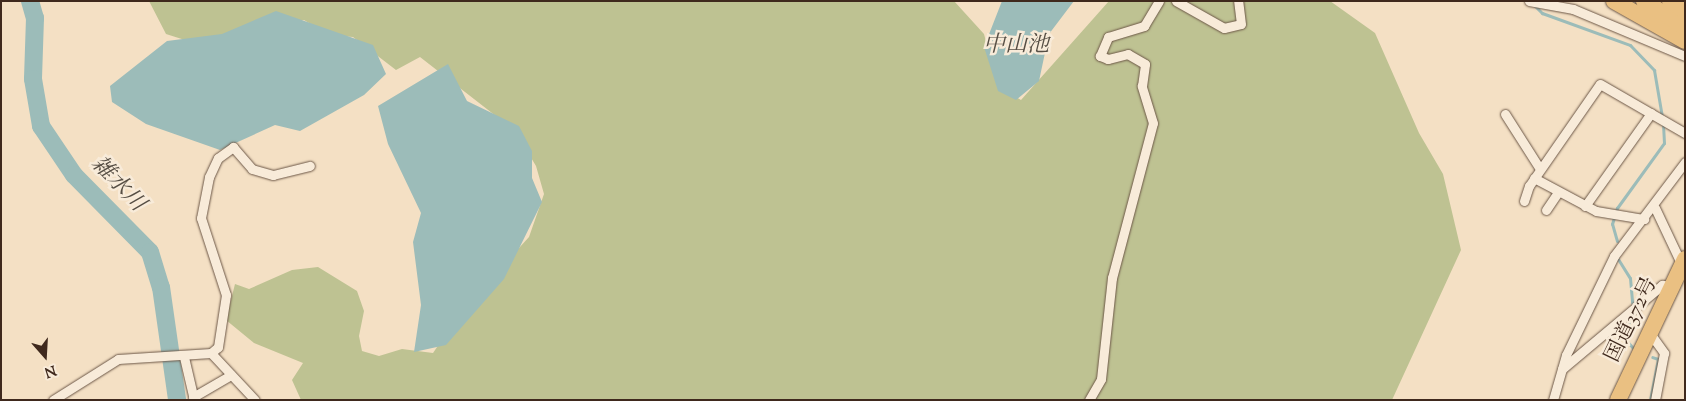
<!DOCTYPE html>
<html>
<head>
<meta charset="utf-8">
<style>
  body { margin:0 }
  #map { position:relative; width:1686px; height:401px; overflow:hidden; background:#f4e0c4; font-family:"Sorts Mill Goudy","Noto Serif JP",serif }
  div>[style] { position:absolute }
  .green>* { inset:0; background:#bec292 }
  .water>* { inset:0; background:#9cbcb9 }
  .stream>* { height:3px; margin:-1.5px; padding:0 1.5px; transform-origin:1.5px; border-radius:1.5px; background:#9cbcb9 }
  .river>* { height:18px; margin:-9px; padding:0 9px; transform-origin:9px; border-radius:9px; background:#9cbcb9 }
  .roads { filter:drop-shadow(0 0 1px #6c5747) drop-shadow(0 0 1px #6c5747) }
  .street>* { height:9px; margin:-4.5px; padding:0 4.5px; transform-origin:4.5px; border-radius:4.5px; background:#f8ebd9 }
  .highway>* { height:16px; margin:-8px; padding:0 8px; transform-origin:8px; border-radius:8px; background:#eac082 }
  span { translate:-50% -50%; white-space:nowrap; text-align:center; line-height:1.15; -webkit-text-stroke:5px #f8ebd9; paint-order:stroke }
  .street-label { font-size:21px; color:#3f291d }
  .water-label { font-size:22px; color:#564e44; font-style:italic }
  .frame { position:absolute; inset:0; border:2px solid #3f291d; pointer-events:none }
  .north { position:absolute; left:20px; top:331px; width:50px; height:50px; -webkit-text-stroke:4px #f8ebd9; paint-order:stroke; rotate:161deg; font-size:14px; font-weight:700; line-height:20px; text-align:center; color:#3f291d }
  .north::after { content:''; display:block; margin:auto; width:18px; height:22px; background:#3f291d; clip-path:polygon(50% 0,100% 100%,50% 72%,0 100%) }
</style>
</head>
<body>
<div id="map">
  <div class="green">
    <i style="clip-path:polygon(149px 1px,954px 1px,984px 34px,997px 85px,1021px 100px,1109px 1px,1330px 1px,1375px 33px,1419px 133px,1443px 174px,1461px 250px,1392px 400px,301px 400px,292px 380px,303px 363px,254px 343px,226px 320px,235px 284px,249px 289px,292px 270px,318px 267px,357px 291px,364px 311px,359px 336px,362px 351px,379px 356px,402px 349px,433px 353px,460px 313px,529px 237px,544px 194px,536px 166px,515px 131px,420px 57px,396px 70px,353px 37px,329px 35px,304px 20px,188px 41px,166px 34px)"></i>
  </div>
  <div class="water">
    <i style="clip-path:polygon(1002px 1px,1074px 1px,1049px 34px,1039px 81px,1016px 100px,998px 91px,984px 47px)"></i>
    <i style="clip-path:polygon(276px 11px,373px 45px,386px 74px,364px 95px,300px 131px,275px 125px,220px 150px,146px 124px,112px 102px,110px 86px,167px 41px,222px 34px)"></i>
    <i style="clip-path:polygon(448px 64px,467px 101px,519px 126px,532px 151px,532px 178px,542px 202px,504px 279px,446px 345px,414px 352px,421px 305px,413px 242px,421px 213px,388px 144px,378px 106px)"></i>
  </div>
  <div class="stream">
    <i style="left:1533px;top:4px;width:13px;rotate:45deg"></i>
    <i style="left:1542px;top:13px;width:94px;rotate:20deg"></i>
    <i style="left:1630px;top:45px;width:35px;rotate:46deg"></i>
    <i style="left:1654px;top:70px;width:48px;rotate:80.3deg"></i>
    <i style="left:1617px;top:241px;width:18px;rotate:-106deg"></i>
    <i style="left:1612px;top:224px;width:17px;rotate:-73deg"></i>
    <i style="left:1617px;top:208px;width:80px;rotate:-54.1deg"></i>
    <i style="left:1664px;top:143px;width:20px;rotate:-93deg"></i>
    <i style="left:1618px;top:259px;width:22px;rotate:58deg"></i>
    <i style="left:1630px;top:278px;width:25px;rotate:85deg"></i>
    <i style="left:1630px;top:316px;width:24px;rotate:102deg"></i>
    <i style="left:1625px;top:339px;width:12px;rotate:48deg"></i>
    <i style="left:1650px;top:400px;width:42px;rotate:-79deg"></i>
    <i style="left:1658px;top:359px;width:6px;rotate:-162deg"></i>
  </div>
  <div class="river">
    <i style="left:30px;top:1px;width:18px;rotate:74deg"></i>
    <i style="left:35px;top:18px;width:61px;rotate:91.9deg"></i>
    <i style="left:33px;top:79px;width:48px;rotate:80.3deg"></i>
    <i style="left:41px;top:126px;width:59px;rotate:56deg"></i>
    <i style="left:74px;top:175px;width:108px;rotate:45.4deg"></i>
    <i style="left:150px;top:252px;width:37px;rotate:73deg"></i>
    <i style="left:161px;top:287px;width:114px;rotate:81.9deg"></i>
  </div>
  <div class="roads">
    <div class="street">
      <i style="left:1176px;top:1px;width:55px;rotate:29.4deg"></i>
      <i style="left:1224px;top:28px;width:17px;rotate:-13deg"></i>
      <i style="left:1241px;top:24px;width:23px;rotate:-97deg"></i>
      <i style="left:1529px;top:1px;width:45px;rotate:10.3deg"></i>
      <i style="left:1573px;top:9px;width:121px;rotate:22.8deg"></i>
      <i style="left:1505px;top:114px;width:65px;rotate:57.5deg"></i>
      <i style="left:1534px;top:178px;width:70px;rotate:28deg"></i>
      <i style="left:1596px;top:211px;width:49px;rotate:9.5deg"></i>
      <i style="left:1524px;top:201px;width:16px;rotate:-72deg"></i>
      <i style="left:1529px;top:186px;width:124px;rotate:-55.2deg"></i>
      <i style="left:1600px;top:84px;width:98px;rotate:30deg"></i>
      <i style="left:1585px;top:206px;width:114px;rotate:-54.6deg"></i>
      <i style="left:1655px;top:208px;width:63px;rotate:64.7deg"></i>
      <i style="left:1546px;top:210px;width:22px;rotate:-56deg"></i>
      <i style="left:1649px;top:332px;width:26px;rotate:54deg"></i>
      <i style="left:1664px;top:353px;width:48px;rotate:100.8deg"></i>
      <i style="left:211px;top:353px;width:64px;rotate:46.9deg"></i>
      <i style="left:184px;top:357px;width:44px;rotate:76.9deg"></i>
      <i style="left:1562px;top:369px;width:131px;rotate:-40deg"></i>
      <i style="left:1662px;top:285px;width:10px;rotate:6deg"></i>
      <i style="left:193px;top:397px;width:44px;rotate:-30.1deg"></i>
      <i style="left:53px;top:400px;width:77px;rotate:-32.2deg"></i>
      <i style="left:118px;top:359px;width:93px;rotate:-3.7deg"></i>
      <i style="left:211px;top:353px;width:9px;rotate:-41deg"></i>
      <i style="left:218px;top:347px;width:53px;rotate:-81.3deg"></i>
      <i style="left:226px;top:295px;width:81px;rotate:-108deg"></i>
      <i style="left:201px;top:218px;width:42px;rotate:-79deg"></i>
      <i style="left:209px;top:177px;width:21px;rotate:-65deg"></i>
      <i style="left:218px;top:158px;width:19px;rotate:-36deg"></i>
      <i style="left:233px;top:147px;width:29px;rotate:49deg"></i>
      <i style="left:252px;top:169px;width:22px;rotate:16deg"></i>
      <i style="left:273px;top:175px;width:38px;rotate:-14deg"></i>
      <i style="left:1089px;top:400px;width:24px;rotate:-60deg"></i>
      <i style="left:1101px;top:379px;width:102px;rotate:-83.8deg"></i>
      <i style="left:1112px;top:278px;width:160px;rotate:-75.2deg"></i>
      <i style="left:1153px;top:123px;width:39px;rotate:-107deg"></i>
      <i style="left:1142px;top:86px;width:22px;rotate:-82deg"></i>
      <i style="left:1145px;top:64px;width:20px;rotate:-150deg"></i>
      <i style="left:1128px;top:54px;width:21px;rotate:166deg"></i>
      <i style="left:1108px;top:59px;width:9px;rotate:-159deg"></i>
      <i style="left:1100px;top:56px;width:21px;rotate:-67deg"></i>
      <i style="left:1108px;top:37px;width:38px;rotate:-17deg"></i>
      <i style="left:1144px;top:26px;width:29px;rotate:-59deg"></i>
      <i style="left:1553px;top:400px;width:47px;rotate:-73.9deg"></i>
      <i style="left:1566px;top:355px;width:110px;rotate:-64.1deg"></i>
      <i style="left:1614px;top:256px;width:118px;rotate:-52.9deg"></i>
    </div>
    <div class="highway">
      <i style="left:1614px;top:1px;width:81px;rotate:29.4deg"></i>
      <i style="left:1644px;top:1px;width:49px;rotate:32.4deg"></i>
      <i style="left:1670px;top:1px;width:18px;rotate:34deg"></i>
      <i style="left:1618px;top:400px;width:156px;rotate:-64.6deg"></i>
    </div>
  </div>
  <div class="street-label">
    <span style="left:1632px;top:320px;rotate:-64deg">国道372号</span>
  </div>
  <div class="water-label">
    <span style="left:1016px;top:47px">中山池</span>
    <span style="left:117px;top:185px;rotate:46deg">雑水川</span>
  </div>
  <div class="frame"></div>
  <div class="north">N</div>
</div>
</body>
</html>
